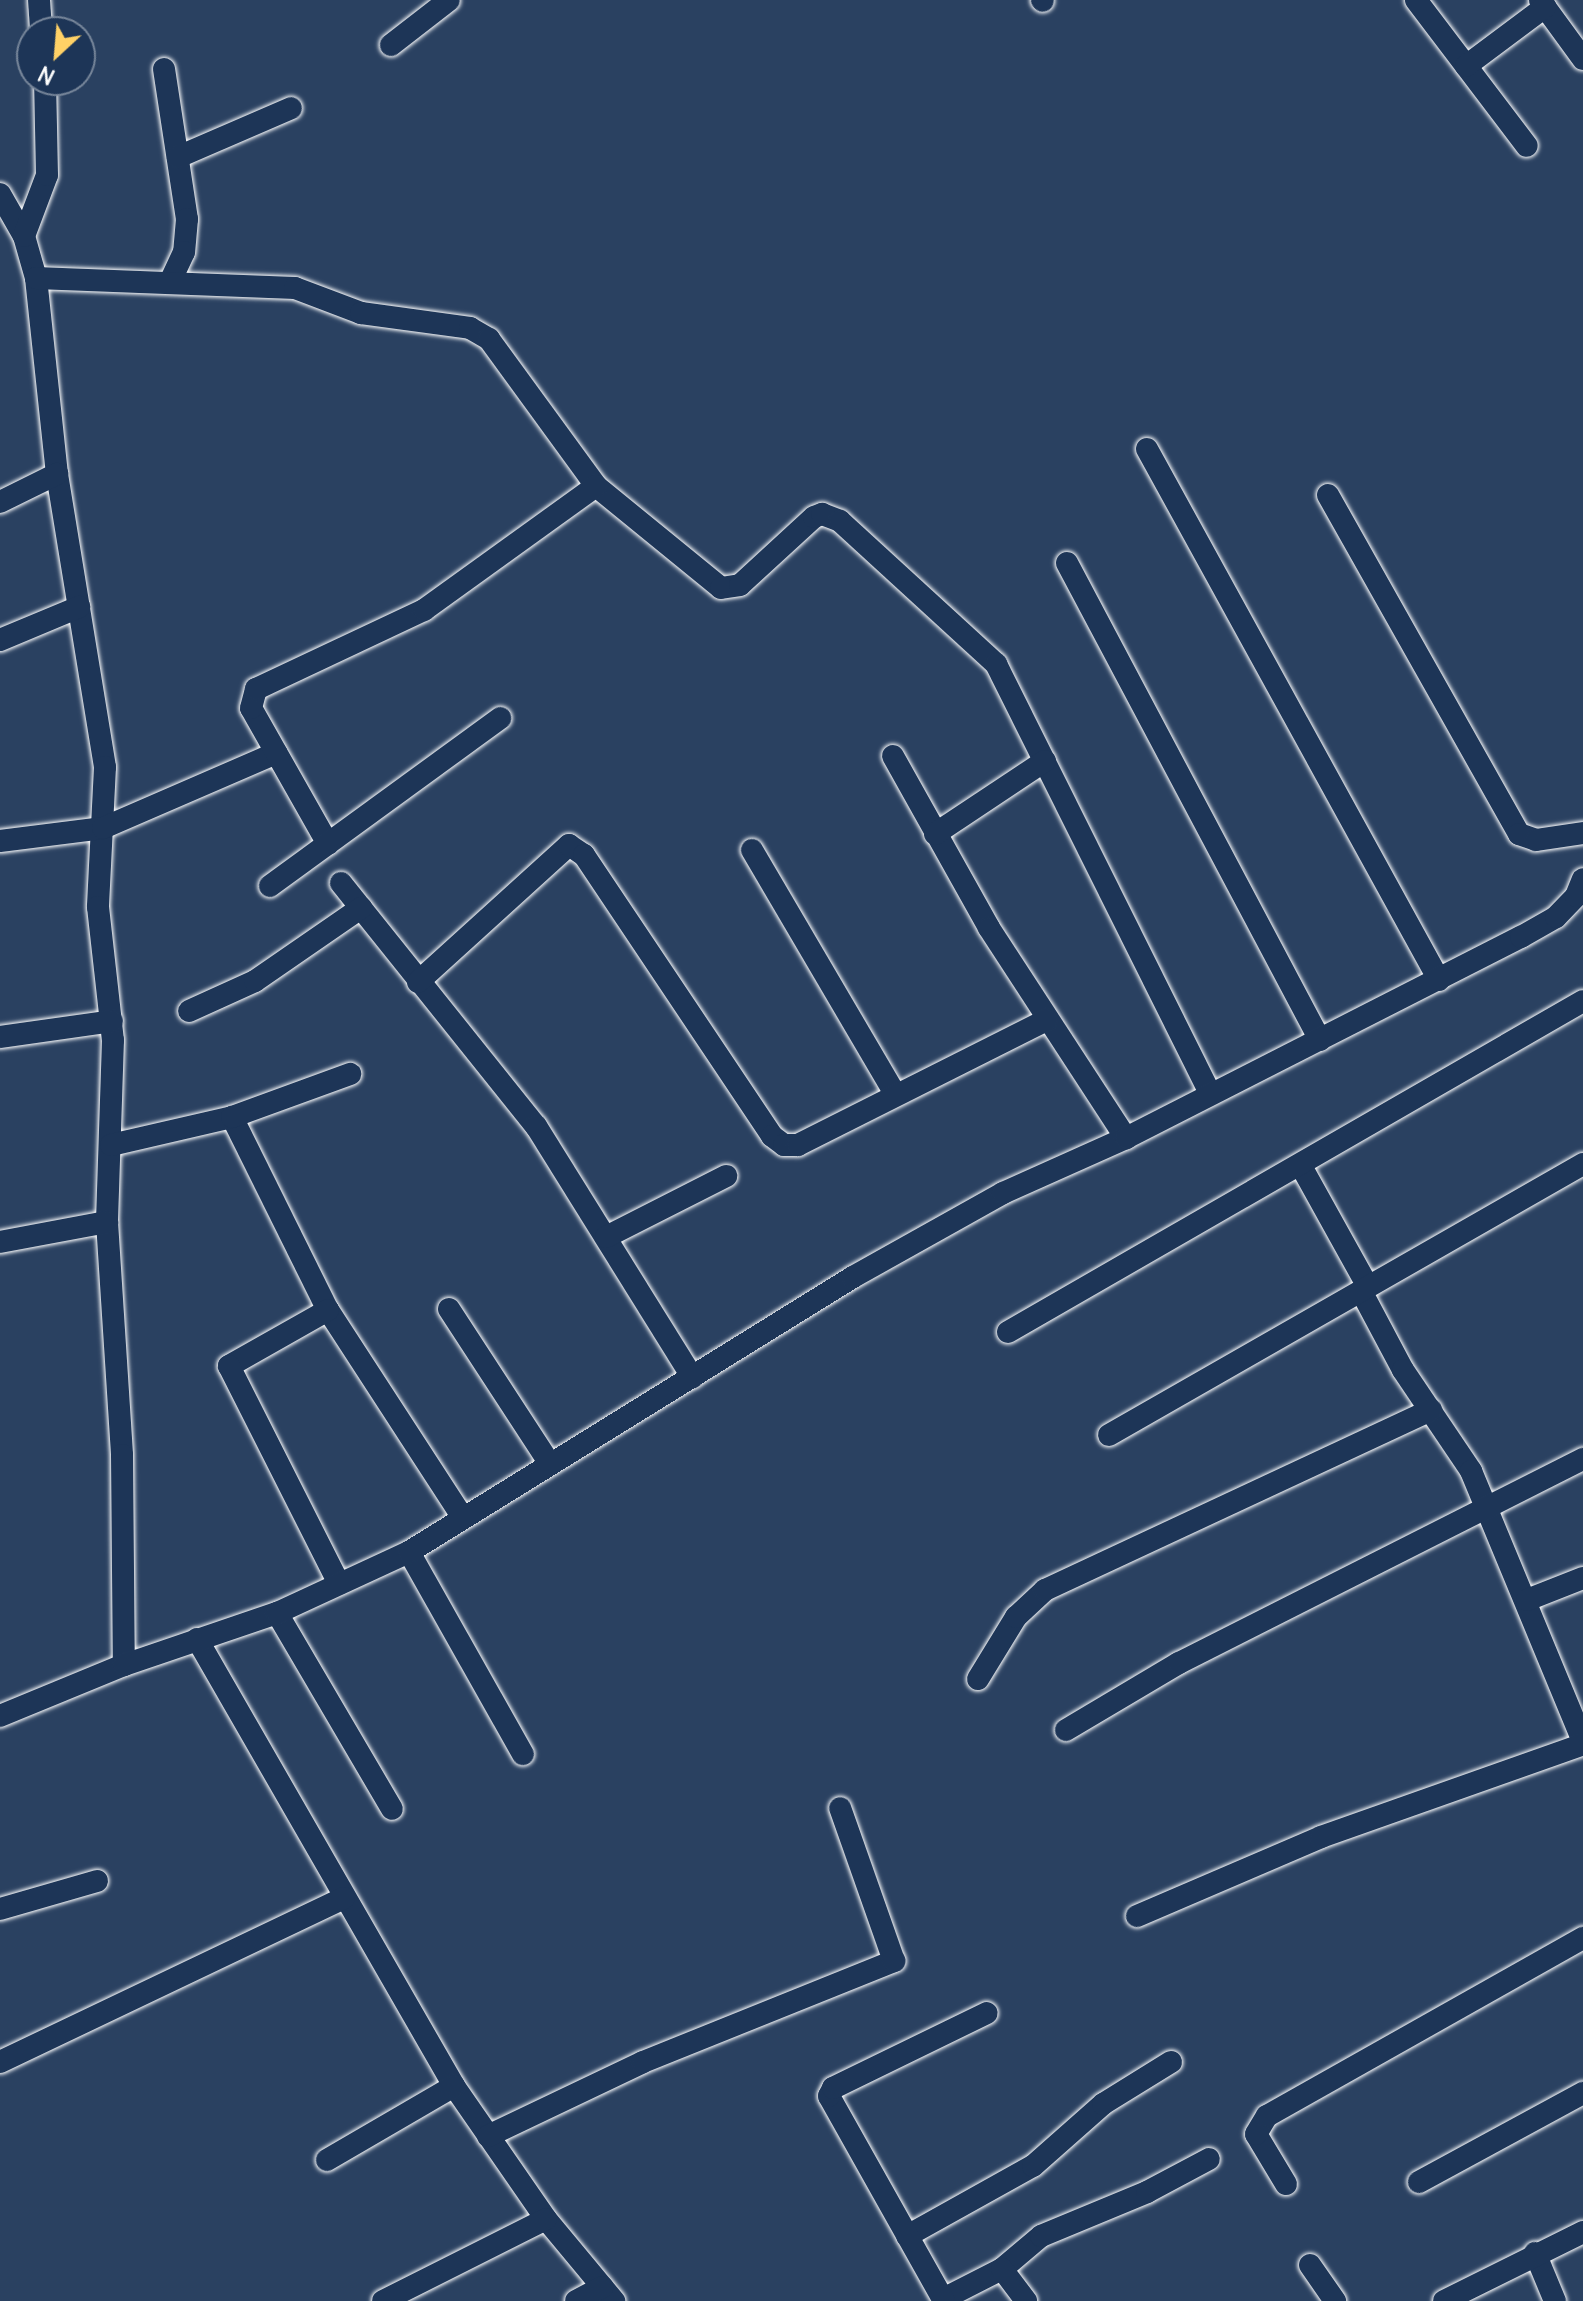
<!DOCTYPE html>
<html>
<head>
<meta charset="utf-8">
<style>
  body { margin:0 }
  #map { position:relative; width:1583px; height:2301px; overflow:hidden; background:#2a4161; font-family:Delius,sans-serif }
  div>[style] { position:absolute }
  .roads { filter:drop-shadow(0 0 2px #fff) drop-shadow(0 0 2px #fff) }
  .minor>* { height:22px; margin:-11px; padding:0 11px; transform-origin:11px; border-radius:11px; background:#1d3557 }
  span { translate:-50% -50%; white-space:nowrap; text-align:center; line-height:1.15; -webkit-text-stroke:7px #1d3557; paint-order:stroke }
  .north { position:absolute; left:16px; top:16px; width:80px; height:80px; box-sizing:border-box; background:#1d3557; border:2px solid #77869a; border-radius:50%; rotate:206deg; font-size:22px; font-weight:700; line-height:32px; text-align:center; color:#fff }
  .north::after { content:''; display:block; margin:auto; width:28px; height:36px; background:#ffd166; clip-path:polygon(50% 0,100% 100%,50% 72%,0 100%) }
</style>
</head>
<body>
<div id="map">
  <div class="roads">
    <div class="minor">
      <i style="left:39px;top:0;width:32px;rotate:86deg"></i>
      <i style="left:1042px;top:0;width:1px;rotate:45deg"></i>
      <i style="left:1416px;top:0;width:183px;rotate:52.8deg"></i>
      <i style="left:1540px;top:0;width:73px;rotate:53.9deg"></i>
      <i style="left:391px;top:45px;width:73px;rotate:-37.8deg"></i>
      <i style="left:1466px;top:66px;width:99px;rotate:-36.8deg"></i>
      <i style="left:164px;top:69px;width:152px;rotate:81.3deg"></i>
      <i style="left:187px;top:219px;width:33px;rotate:95deg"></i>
      <i style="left:184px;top:252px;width:33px;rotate:115deg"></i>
      <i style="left:178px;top:157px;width:123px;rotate:-23.4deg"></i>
      <i style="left:0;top:194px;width:48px;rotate:60.3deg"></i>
      <i style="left:24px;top:236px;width:44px;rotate:74.1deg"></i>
      <i style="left:36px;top:278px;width:197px;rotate:83.9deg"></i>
      <i style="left:57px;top:474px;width:297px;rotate:80.7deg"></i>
      <i style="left:105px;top:767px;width:140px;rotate:92.9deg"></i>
      <i style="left:98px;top:907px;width:134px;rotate:83.6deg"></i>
      <i style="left:113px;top:1040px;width:182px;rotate:91.9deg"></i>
      <i style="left:107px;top:1222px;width:233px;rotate:86.3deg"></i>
      <i style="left:122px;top:1455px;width:210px;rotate:89.5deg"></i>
      <i style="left:24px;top:236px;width:65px;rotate:-69.3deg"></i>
      <i style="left:47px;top:175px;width:95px;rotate:-91.2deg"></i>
      <i style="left:36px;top:278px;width:259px;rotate:2.2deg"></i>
      <i style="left:295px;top:288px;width:71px;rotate:20.7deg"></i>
      <i style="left:361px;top:313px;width:110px;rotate:7.8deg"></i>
      <i style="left:470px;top:328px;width:22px;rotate:30deg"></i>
      <i style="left:489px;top:339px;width:182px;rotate:53.9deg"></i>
      <i style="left:596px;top:486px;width:161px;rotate:39.2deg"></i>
      <i style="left:721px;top:588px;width:19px;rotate:-9deg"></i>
      <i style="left:740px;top:585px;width:100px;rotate:-42.6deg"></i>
      <i style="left:814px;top:517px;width:9px;rotate:-21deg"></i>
      <i style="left:822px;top:514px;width:19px;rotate:21deg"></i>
      <i style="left:840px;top:521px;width:212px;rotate:42.5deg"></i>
      <i style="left:996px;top:664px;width:480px;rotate:63.5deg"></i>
      <i style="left:1147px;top:449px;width:606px;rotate:61.19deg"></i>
      <i style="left:1328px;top:495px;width:389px;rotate:60.6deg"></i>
      <i style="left:1519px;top:834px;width:18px;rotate:19deg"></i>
      <i style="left:1536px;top:840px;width:48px;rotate:-8.5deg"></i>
      <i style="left:0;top:502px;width:64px;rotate:-26.2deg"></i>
      <i style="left:1067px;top:563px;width:540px;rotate:62.06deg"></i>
      <i style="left:0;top:640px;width:86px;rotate:-22.7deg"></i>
      <i style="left:893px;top:756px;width:197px;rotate:60.8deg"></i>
      <i style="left:989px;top:928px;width:251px;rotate:56.9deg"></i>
      <i style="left:935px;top:834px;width:132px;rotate:-33.6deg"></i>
      <i style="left:0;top:841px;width:104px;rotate:-7.2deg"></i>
      <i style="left:103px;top:828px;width:189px;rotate:-23.4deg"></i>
      <i style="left:328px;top:844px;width:156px;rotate:-119.5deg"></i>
      <i style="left:251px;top:708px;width:20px;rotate:-75deg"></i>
      <i style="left:256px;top:689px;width:186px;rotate:-25.2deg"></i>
      <i style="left:424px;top:610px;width:212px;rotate:-35.8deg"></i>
      <i style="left:752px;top:850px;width:284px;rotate:59.6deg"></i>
      <i style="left:341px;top:883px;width:312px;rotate:51.3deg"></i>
      <i style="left:536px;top:1126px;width:296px;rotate:58.1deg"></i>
      <i style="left:270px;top:886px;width:285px;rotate:-36.1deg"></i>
      <i style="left:418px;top:982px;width:204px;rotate:-42.2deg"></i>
      <i style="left:569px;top:845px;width:18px;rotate:34deg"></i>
      <i style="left:584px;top:855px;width:338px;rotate:56.2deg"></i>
      <i style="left:772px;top:1136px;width:15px;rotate:37deg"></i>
      <i style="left:784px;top:1145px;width:14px"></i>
      <i style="left:798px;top:1145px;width:278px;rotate:-26.7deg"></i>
      <i style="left:189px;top:1011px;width:72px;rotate:-24.4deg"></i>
      <i style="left:255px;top:981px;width:129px;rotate:-34.6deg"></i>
      <i style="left:0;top:1037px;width:113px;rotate:-8.1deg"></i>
      <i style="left:232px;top:1117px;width:216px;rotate:63.6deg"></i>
      <i style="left:328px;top:1310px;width:248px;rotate:57deg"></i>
      <i style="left:111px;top:1145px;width:124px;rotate:-13deg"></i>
      <i style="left:232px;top:1117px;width:126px;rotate:-20deg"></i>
      <i style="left:1301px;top:1166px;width:138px;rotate:61deg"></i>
      <i style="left:606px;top:1237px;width:135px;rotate:-26.9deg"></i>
      <i style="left:0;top:1242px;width:109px;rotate:-10.6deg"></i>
      <i style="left:1361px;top:1291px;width:89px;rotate:62deg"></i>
      <i style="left:1403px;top:1370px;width:122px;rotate:56deg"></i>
      <i style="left:1471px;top:1471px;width:292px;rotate:67.5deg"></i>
      <i style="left:449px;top:1309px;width:185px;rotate:56.9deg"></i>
      <i style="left:328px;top:1310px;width:114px;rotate:150.5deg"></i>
      <i style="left:229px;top:1366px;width:244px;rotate:63.2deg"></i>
      <i style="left:1008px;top:1332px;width:663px;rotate:-29.93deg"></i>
      <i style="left:1109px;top:1435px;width:546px;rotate:-29.76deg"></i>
      <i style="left:409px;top:1552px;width:232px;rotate:60.6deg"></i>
      <i style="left:1527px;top:1600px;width:60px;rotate:-21.4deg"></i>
      <i style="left:277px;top:1613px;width:227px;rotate:59.6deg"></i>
      <i style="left:197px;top:1639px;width:516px;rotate:60.1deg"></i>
      <i style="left:454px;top:2086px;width:162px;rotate:55.3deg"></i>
      <i style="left:546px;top:2219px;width:107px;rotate:50.3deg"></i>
      <i style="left:978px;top:1679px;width:73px;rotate:-58.5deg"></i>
      <i style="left:1016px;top:1617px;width:40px;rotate:-43deg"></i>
      <i style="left:1045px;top:1590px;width:426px;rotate:-25deg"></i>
      <i style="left:0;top:1716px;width:134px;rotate:-22.4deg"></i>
      <i style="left:124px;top:1665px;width:162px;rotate:-18.8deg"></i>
      <i style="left:277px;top:1613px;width:145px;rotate:-24.8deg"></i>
      <i style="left:409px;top:1552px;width:522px;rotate:-31.77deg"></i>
      <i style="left:853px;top:1277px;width:172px;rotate:-29.2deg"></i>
      <i style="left:1003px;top:1193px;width:135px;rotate:-24.1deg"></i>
      <i style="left:1126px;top:1138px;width:443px;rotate:-27deg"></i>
      <i style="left:1521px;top:937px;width:40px;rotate:-29.7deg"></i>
      <i style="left:1556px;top:917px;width:29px;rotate:-46deg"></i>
      <i style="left:1576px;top:896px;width:18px;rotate:-68deg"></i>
      <i style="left:1066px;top:1730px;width:131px;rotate:-30.7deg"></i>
      <i style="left:1179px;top:1663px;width:453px;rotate:-26.8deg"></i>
      <i style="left:0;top:1909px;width:101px;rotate:-16.1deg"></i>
      <i style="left:1137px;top:1916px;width:200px;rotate:-23.2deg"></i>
      <i style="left:1321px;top:1837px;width:278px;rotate:-19.5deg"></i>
      <i style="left:0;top:2062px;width:381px;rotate:-25.5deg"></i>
      <i style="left:488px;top:2136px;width:172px;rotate:-25.5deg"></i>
      <i style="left:643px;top:2062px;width:271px;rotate:-21.9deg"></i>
      <i style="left:894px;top:1961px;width:162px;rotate:-109.4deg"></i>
      <i style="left:327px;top:2160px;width:147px;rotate:-30.2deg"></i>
      <i style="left:1419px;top:2182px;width:187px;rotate:-28.5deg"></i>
      <i style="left:1286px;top:2184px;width:58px;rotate:-121deg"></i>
      <i style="left:1256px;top:2134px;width:21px;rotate:-59deg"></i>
      <i style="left:1267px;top:2116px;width:363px;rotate:-29.4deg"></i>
      <i style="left:907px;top:2236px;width:144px;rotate:-29.1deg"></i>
      <i style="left:1033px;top:2166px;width:94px;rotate:-41.5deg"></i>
      <i style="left:1103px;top:2104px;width:80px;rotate:-31.7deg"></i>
      <i style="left:1535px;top:2253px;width:52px;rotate:67.4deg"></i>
      <i style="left:1310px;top:2265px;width:44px;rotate:55.2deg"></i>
      <i style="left:1002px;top:2269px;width:51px;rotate:-40.2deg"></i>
      <i style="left:1041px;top:2236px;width:115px;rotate:-22.5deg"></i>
      <i style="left:1147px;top:2192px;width:70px;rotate:-28deg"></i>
      <i style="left:943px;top:2299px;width:66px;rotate:-27deg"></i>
      <i style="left:1002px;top:2269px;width:40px;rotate:53deg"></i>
      <i style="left:383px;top:2301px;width:182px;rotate:-26.7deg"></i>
      <i style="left:576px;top:2301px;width:30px;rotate:-28deg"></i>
      <i style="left:944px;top:2301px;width:235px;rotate:-119.3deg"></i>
      <i style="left:829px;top:2096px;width:9px;rotate:-63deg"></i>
      <i style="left:833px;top:2088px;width:171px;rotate:-26deg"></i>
      <i style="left:1444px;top:2301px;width:155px;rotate:-26.4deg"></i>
    </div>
  </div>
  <div class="north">N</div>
</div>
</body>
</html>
